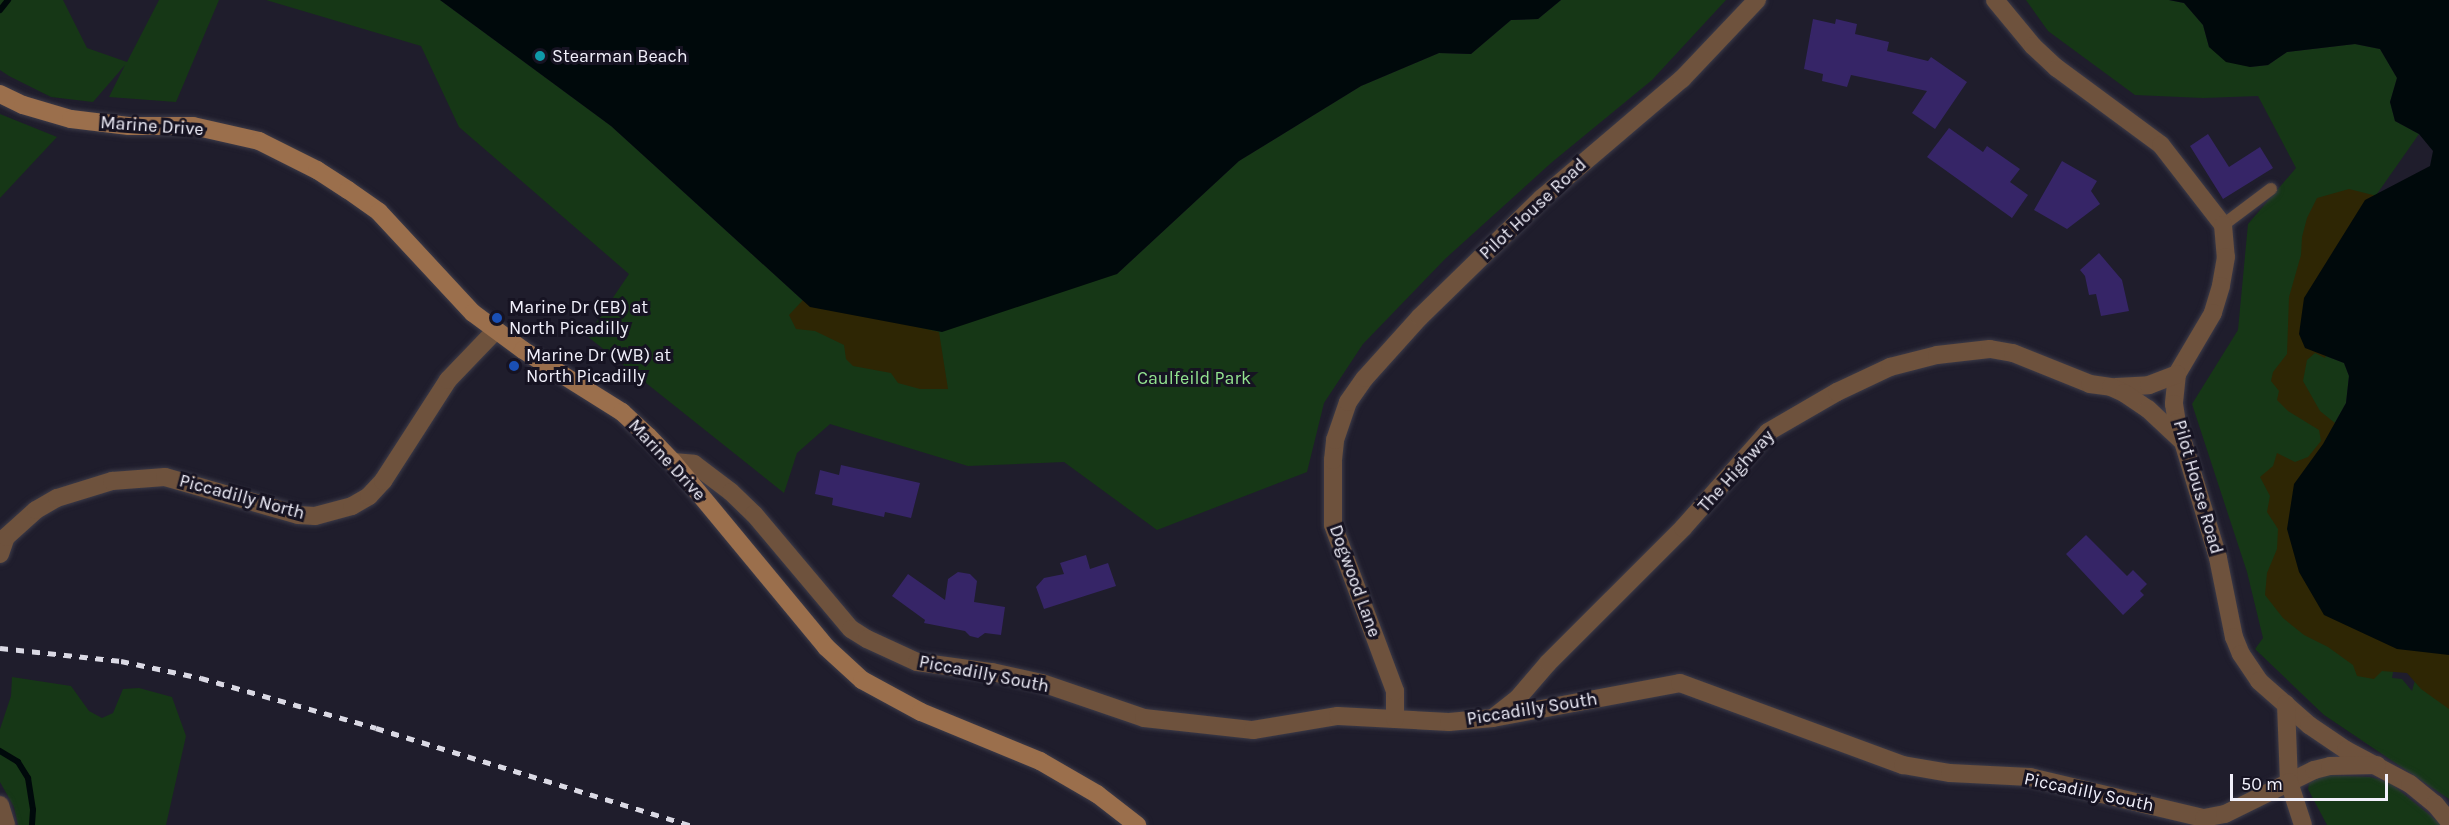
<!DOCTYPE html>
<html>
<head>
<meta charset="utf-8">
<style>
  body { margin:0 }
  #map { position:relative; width:2449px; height:825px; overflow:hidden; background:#1f1d2c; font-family:Karla,sans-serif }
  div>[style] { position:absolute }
  .green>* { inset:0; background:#163716 }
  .sand>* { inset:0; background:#2e2604 }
  .water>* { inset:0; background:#00090b }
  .stream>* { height:6px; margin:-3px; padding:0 3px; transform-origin:3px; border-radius:3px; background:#00090b }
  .building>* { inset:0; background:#362567 }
  .roads { filter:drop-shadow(0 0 2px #3c3b49) drop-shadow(0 0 2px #3c3b49) }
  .lane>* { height:12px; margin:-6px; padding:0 6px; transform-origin:6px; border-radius:6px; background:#6e523d }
  .street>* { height:18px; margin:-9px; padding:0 9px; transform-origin:9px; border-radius:9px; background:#6e523d }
  .secondary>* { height:18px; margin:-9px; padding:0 9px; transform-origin:9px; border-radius:9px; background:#9b6f4c }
  .rail>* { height:4.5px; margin-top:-2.25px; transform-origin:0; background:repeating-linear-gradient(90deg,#dad9e4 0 8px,transparent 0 16px) }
  .dots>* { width:16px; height:16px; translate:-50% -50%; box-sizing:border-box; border:3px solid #161322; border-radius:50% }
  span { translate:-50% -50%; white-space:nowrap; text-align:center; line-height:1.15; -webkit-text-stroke:6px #161322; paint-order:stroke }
  .poi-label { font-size:18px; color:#f1f0fb }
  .left { translate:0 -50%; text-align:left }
  .street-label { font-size:18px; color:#f1f0fb }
  .park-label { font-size:18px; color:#93e490 }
  .scale { position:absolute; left:2230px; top:774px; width:158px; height:27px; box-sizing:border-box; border:3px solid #f1f0fb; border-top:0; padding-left:8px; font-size:18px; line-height:21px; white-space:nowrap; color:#f1f0fb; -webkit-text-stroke:4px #161322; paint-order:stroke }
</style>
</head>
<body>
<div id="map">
  <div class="green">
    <i style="clip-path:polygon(0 0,63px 0,87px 48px,127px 62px,159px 0,219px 0,176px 102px,109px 97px,125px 65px,93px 102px,51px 97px,9px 76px,0 70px)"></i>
    <i style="clip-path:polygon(266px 0,440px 0,611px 126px,810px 307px,1117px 274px,1239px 161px,1361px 86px,1439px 53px,1471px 54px,1511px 20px,1538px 19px,1561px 0,1726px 0,1652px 80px,1551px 163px,1445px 259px,1363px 344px,1324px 403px,1307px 472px,1157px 530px,1064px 462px,968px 466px,830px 424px,797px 453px,784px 493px,587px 336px,629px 274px,459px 127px,421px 46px)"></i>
    <i style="clip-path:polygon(2026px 0,2169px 0,2184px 3px,2203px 25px,2209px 47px,2250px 67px,2268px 65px,2287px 52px,2355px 44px,2380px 49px,2397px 78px,2390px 102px,2395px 121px,2419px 134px,2304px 298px,2305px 348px,2344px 363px,2349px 376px,2346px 403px,2323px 444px,2397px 649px,2392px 678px,2402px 679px,2412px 691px,2423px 652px,2449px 655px,2449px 799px,2324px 715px,2255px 649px,2263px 638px,2247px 572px,2192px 404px,2238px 330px,2248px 224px,2296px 168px,2258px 96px,2203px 98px,2135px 95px,2048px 31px)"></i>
    <i style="clip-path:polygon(0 114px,57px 137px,0 198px)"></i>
    <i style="clip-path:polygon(12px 677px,71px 686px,89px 711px,102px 718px,113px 713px,123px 689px,139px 688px,172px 697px,186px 736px,166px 825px,18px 825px,14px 807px,0 782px,0 729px,11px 696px)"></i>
    <i style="clip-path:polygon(2324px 775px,2370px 777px,2389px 782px,2442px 825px,2327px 825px,2308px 789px,2310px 780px)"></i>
  </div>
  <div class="sand">
    <i style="clip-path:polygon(2349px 189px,2393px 200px,2325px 358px,2315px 353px,2307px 360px,2303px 381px,2320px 411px,2335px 423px,2345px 427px,2449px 566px,2449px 709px,2421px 689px,2407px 673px,2382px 671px,2374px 679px,2357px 676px,2353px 665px,2328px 647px,2304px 635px,2283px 618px,2265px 595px,2267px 573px,2277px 549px,2278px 529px,2267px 512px,2270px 496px,2260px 477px,2273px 466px,2277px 453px,2295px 462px,2308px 457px,2321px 441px,2319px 430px,2288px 411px,2277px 400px,2279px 391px,2271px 381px,2273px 372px,2287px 354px,2289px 297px,2301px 255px,2302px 237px,2307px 218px,2317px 198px)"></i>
    <i style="clip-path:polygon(803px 300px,939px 332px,948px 389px,920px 389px,898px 383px,891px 373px,853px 366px,846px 359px,844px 345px,815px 331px,796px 329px,789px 315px)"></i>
  </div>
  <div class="water">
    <i style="clip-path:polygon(440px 0,1561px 0,1538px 19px,1511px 20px,1471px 54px,1439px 53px,1361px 86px,1239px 161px,1117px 274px,942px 332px,810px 307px,611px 126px)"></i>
    <i style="clip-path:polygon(2169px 0,2449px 0,2449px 655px,2397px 649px,2324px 615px,2299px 572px,2287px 529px,2294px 484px,2323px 444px,2346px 403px,2349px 376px,2344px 363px,2305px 348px,2299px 334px,2304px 298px,2365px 200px,2430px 166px,2433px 151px,2419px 134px,2395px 121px,2390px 102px,2397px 78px,2380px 49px,2355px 44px,2287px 52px,2268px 65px,2250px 67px,2226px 62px,2209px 47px,2203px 25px,2184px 3px)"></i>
  </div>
  <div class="stream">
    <i style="left:0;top:10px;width:13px;rotate:-51deg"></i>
    <i style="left:0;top:751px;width:21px;rotate:31deg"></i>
    <i style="left:18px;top:762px;width:19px;rotate:58deg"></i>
    <i style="left:28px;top:778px;width:32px;rotate:81deg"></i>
    <i style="left:33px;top:810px;width:15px;rotate:94deg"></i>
  </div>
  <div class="building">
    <i style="clip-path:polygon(1813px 19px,1835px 24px,1836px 19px,1857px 24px,1855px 34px,1889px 42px,1887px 51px,1928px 61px,1931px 57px,1967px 82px,1935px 129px,1912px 113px,1927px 91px,1851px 75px,1847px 87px,1822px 81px,1823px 74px,1804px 69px)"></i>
    <i style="clip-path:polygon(1949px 128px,1983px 152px,1987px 146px,2020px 169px,2010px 182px,2028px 195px,2012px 218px,1927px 157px)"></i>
    <i style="clip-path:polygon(2208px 134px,2229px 167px,2260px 147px,2273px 168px,2223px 199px,2190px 146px)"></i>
    <i style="clip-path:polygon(2062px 161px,2097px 181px,2091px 191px,2100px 204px,2067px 229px,2034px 210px)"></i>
    <i style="clip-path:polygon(2099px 253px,2122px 280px,2129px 311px,2101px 316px,2096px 294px,2089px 295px,2085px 276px,2080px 270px)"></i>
    <i style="clip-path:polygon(841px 465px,920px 483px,911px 518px,885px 512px,884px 517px,832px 505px,833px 498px,815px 494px,820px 470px,839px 475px)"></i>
    <i style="clip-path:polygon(2086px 535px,2127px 576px,2133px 570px,2147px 584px,2140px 591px,2144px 595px,2123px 615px,2066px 554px)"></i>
    <i style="clip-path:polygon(1086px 555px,1090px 569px,1108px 563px,1116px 586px,1044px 609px,1036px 587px,1044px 578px,1064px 574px,1060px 563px)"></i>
    <i style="clip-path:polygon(958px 572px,970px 574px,977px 581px,974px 602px,1005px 607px,1001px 635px,985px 633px,978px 638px,970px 636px,965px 631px,924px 623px,925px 620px,892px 596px,908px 574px,945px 600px,948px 579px)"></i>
  </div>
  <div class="roads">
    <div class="lane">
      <i style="left:2223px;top:225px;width:60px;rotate:-36.9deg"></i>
    </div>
    <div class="street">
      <i style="left:1995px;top:0;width:60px;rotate:50.4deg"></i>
      <i style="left:2033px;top:46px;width:33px;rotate:43deg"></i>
      <i style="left:2057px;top:68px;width:129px;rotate:36.5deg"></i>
      <i style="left:2161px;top:145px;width:101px;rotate:52.2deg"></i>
      <i style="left:2223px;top:225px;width:32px;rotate:85deg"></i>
      <i style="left:2226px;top:257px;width:29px;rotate:100deg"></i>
      <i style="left:2221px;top:286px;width:28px;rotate:107deg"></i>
      <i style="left:2213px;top:313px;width:71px;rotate:120.5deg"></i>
      <i style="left:2177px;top:374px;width:30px;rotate:96deg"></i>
      <i style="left:2174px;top:404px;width:18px;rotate:81deg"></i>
      <i style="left:2177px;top:422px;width:142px;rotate:73.2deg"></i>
      <i style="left:2218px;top:558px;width:81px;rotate:78.6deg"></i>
      <i style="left:2234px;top:637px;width:18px;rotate:68deg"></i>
      <i style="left:2241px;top:654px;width:32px;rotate:56deg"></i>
      <i style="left:2259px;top:681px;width:67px;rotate:41.3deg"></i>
      <i style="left:2309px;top:725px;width:45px;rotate:34deg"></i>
      <i style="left:2346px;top:750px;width:72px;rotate:28deg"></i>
      <i style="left:2410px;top:784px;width:32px;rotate:39deg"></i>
      <i style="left:2435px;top:804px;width:22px;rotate:51deg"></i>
      <i style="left:2116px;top:387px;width:33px;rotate:-3deg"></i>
      <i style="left:2149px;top:385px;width:30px;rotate:-21deg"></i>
      <i style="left:673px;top:462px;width:21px;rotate:5deg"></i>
      <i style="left:694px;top:464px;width:46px;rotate:37.1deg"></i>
      <i style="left:731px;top:492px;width:32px;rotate:44deg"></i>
      <i style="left:754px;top:514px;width:150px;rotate:49.9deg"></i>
      <i style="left:851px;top:629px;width:19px;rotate:32deg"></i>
      <i style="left:867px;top:639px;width:55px;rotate:24.7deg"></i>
      <i style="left:917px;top:662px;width:76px;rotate:7.6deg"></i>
      <i style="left:992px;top:672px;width:51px;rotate:12.4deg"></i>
      <i style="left:1042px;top:683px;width:108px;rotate:18.9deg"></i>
      <i style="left:1144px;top:718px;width:110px;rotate:6.3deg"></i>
      <i style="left:1253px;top:730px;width:86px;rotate:-9.4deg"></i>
      <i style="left:1338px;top:716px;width:111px;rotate:3.1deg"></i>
      <i style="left:1449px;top:722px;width:44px;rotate:-5.2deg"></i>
      <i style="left:1493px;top:718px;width:190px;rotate:-10.6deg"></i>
      <i style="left:1680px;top:683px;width:238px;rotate:20.2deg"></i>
      <i style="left:1903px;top:765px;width:48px;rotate:9.7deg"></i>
      <i style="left:1950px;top:773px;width:80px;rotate:2.9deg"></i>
      <i style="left:2030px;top:777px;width:179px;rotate:13.3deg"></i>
      <i style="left:2204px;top:818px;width:21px;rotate:-11deg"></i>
      <i style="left:2225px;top:814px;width:99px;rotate:-26.3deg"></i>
      <i style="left:2314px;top:770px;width:16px;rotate:-14deg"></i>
      <i style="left:2330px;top:766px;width:47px;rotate:-1.2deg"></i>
      <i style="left:0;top:554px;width:18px;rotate:-71deg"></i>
      <i style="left:6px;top:537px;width:40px;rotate:-42deg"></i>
      <i style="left:36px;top:510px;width:24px;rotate:-30deg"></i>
      <i style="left:57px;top:498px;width:58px;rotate:-17.2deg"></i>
      <i style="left:112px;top:481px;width:53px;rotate:-4.3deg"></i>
      <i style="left:165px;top:477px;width:138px;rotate:15.9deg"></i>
      <i style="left:298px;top:515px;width:17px;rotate:3deg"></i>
      <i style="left:315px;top:516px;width:38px;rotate:-15deg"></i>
      <i style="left:352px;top:506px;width:20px;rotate:-30deg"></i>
      <i style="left:369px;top:496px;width:21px;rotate:-47deg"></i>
      <i style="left:383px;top:481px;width:120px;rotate:-57.2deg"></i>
      <i style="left:448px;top:380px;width:69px;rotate:-46.2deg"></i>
      <i style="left:2286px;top:704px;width:78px;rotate:87.8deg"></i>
      <i style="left:2289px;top:782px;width:45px;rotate:72deg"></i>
      <i style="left:1494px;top:717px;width:31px;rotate:-38deg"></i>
      <i style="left:1518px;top:698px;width:46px;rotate:-49.4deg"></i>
      <i style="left:1548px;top:663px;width:191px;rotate:-45deg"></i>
      <i style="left:1683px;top:528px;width:128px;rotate:-48.5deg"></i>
      <i style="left:1768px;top:432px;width:80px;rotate:-30.1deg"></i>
      <i style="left:1837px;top:392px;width:59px;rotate:-25.3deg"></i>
      <i style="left:1890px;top:367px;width:49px;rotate:-14.3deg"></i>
      <i style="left:1937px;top:355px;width:53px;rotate:-6.5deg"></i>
      <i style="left:1990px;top:349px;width:23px;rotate:10deg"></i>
      <i style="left:2013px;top:353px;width:83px;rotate:21.9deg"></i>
      <i style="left:2090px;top:384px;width:21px;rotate:8deg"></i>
      <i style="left:2111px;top:387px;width:14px;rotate:25deg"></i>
      <i style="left:2124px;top:393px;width:29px;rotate:34deg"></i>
      <i style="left:2148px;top:409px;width:45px;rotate:43.2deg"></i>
      <i style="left:1395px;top:719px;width:28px;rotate:-90deg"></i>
      <i style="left:1395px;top:691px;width:177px;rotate:-110.5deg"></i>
      <i style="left:1333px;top:525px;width:65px;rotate:-90deg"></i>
      <i style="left:1333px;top:460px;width:20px;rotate:-84deg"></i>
      <i style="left:1335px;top:440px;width:40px;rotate:-71.1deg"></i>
      <i style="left:1348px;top:402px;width:29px;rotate:-55deg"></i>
      <i style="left:1365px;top:378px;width:82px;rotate:-48deg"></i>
      <i style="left:1420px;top:317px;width:170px;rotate:-44.3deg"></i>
      <i style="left:1542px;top:198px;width:184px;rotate:-40.4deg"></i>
      <i style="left:1682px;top:79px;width:109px;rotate:-46.5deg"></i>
      <i style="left:0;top:805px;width:21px;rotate:73deg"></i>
    </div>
    <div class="secondary">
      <i style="left:0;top:94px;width:25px;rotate:26deg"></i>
      <i style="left:23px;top:105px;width:50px;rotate:16.3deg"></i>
      <i style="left:71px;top:119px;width:58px;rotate:6.9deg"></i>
      <i style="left:129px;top:126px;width:64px"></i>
      <i style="left:193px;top:126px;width:68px;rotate:12.8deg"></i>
      <i style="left:259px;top:141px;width:65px;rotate:26.6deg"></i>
      <i style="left:317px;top:170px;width:37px;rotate:33deg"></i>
      <i style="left:348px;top:190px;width:38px;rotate:35deg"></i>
      <i style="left:379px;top:212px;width:138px;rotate:47.1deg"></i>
      <i style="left:473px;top:313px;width:62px;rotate:36.5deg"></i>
      <i style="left:523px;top:350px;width:117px;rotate:32.1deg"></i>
      <i style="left:622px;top:412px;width:35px;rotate:43deg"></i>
      <i style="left:648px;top:436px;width:36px;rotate:46deg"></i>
      <i style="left:673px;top:462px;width:240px;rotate:50.4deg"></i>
      <i style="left:826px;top:647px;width:49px;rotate:42.5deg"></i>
      <i style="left:862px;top:680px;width:67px;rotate:28.5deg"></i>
      <i style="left:921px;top:712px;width:129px;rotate:22.4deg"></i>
      <i style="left:1040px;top:761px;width:66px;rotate:30.1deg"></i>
      <i style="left:1097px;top:794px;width:51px;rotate:37.8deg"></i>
    </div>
  </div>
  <div class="rail">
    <i style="left:0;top:648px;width:122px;rotate:6.1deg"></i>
    <i style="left:121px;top:661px;width:82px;rotate:12deg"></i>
    <i style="left:201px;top:678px;width:182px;rotate:15.9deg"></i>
    <i style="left:376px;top:728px;width:329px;rotate:17.2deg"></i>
  </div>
  <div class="dots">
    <i style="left:540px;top:56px;background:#0f9aa8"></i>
    <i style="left:497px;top:318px;background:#1a4fb4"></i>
    <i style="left:514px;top:366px;background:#1a4fb4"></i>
  </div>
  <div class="poi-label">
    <span class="left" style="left:552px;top:56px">Stearman Beach</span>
    <span class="left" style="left:509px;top:318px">Marine Dr (EB) at<br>North Picadilly</span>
    <span class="left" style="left:526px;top:366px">Marine Dr (WB) at<br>North Picadilly</span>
  </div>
  <div class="street-label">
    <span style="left:152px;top:126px;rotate:4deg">Marine Drive</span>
    <span style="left:1533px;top:209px;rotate:-43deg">Pilot House Road</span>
    <span style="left:667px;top:460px;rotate:47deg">Marine Drive</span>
    <span style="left:1736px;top:471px;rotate:-48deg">The Highway</span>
    <span style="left:2198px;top:487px;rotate:74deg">Pilot House Road</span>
    <span style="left:242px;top:497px;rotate:15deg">Piccadilly North</span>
    <span style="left:1355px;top:581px;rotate:70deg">Dogwood Lane</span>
    <span style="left:984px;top:674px;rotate:11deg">Piccadilly South</span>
    <span style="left:1532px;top:709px;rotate:-9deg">Piccadilly South</span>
    <span style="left:2089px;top:792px;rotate:12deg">Piccadilly South</span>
  </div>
  <div class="park-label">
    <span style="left:1194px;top:378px">Caulfeild Park</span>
  </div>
  <div class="scale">50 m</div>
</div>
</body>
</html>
